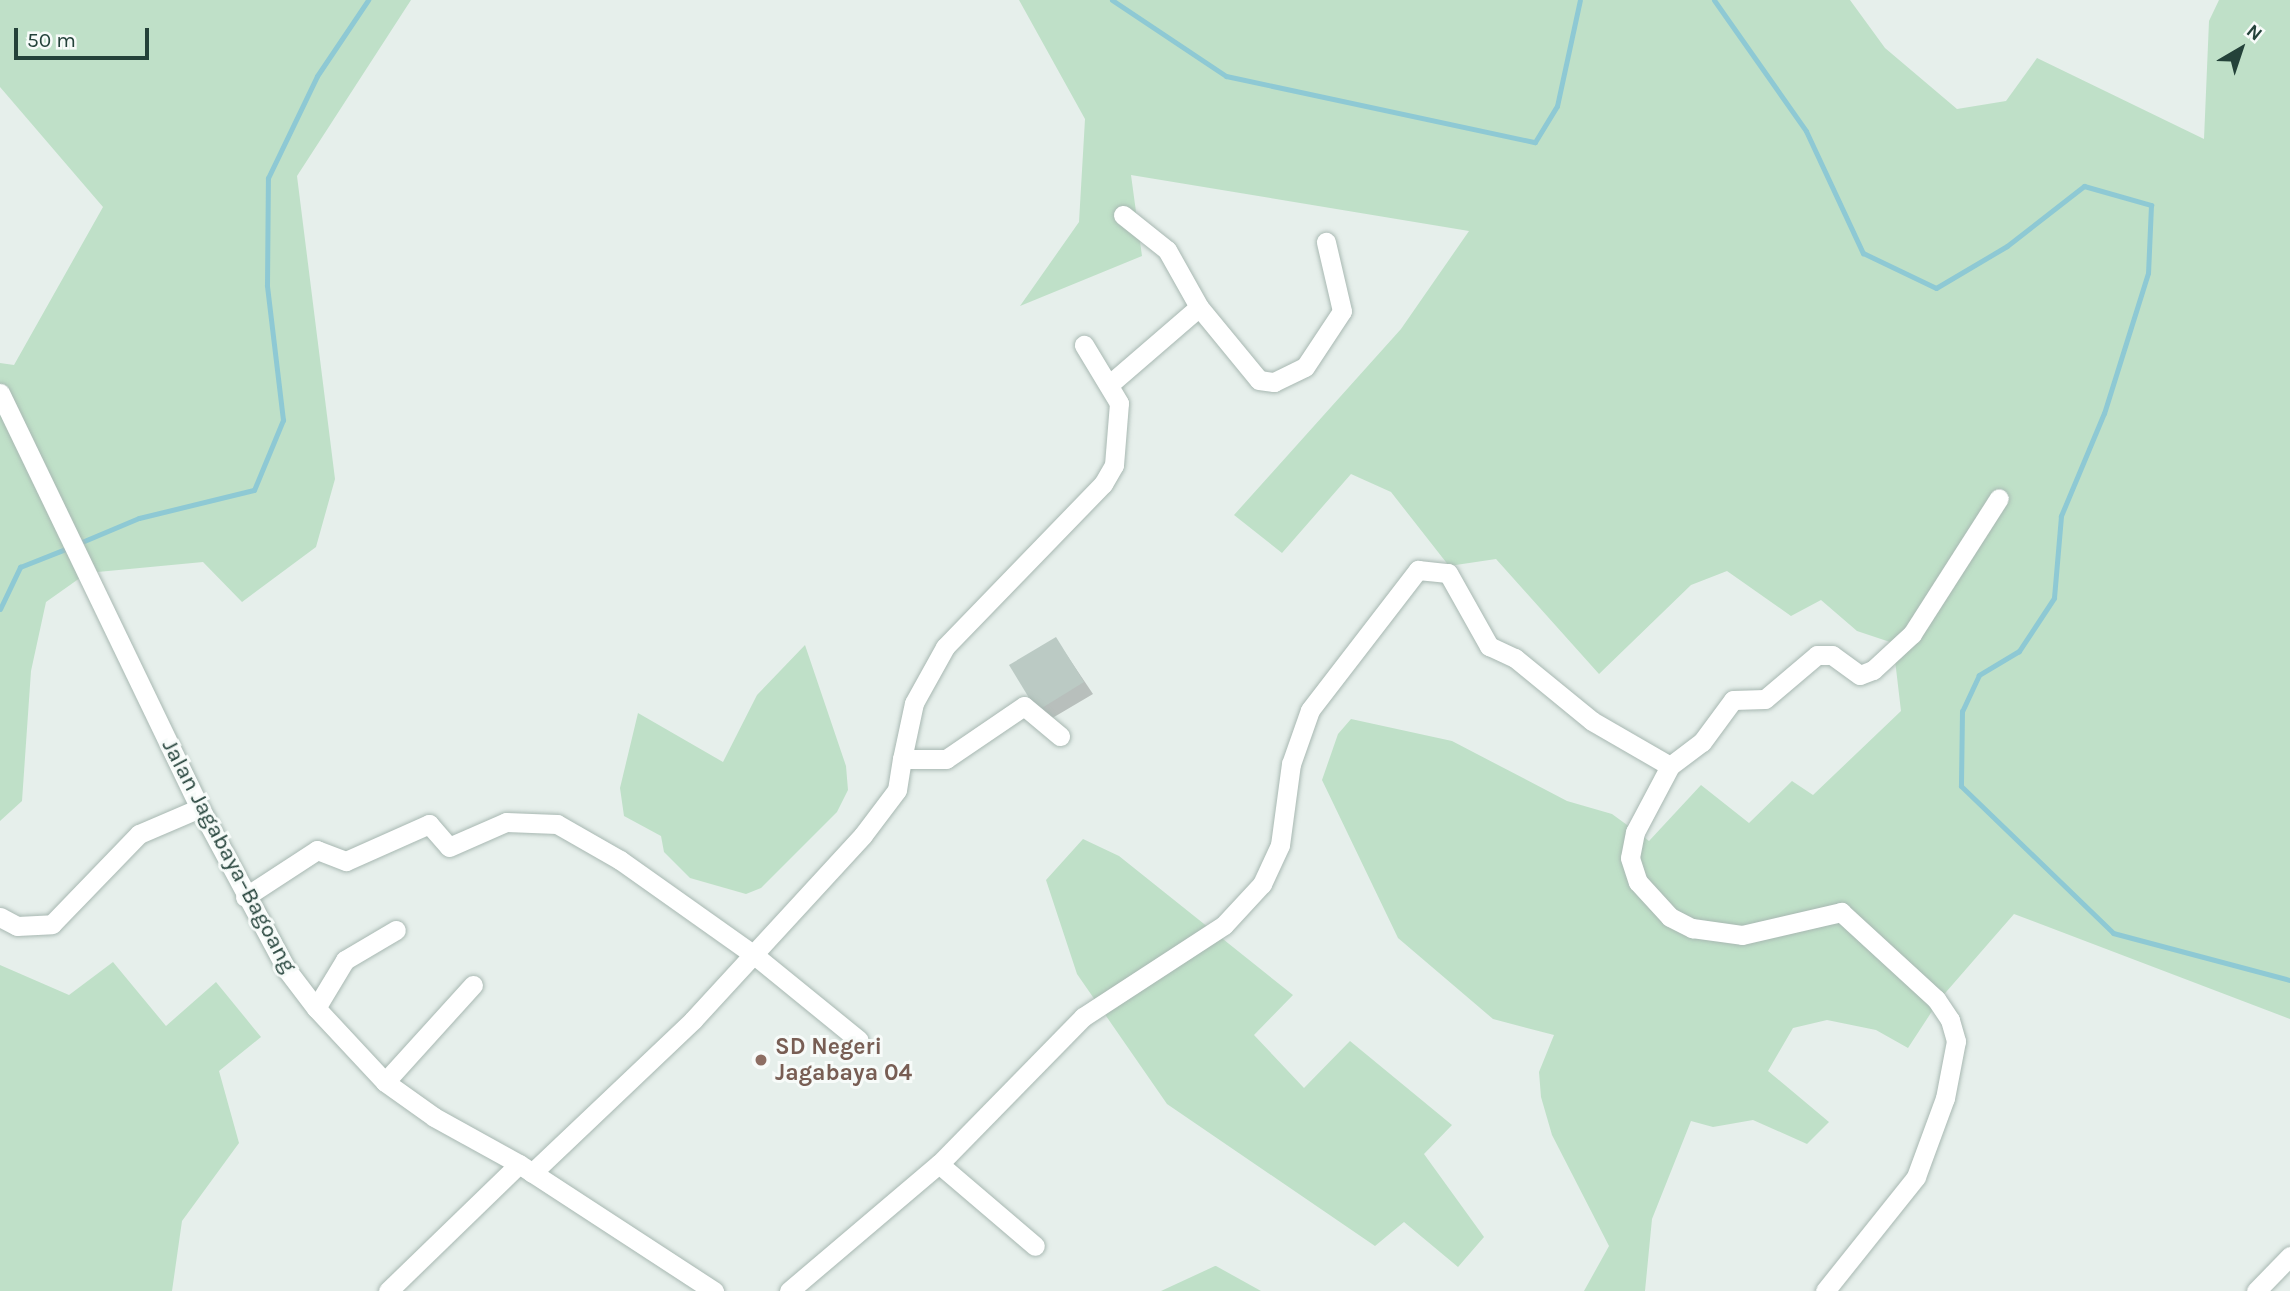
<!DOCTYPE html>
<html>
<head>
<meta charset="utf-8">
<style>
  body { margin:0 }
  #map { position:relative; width:2290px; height:1291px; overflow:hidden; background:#e6efeb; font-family:Karla,sans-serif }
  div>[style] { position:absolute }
  .green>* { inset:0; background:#bfe0c8 }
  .shadow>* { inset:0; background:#0003 }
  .stream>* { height:5px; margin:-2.5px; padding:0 2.5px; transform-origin:2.5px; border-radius:2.5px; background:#8ec9d4 }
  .building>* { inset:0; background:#bbcac4 }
  .roads { filter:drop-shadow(0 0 2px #a8b8b2) drop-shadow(0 0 2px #a8b8b2) }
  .minor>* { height:19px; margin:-9.5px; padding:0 9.5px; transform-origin:9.5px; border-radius:9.5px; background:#fff }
  .dots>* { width:19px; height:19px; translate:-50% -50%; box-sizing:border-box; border:4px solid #f7fbf9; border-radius:50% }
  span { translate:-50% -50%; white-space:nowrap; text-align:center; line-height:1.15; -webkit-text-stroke:6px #f7fbf9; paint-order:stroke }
  .street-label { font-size:23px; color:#24423a }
  .education-label { font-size:23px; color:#785e54; font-weight:700 }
  .left { translate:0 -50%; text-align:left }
  .north { position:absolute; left:2206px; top:14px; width:70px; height:70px; -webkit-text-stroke:5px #f7fbf9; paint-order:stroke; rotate:39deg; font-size:19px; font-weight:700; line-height:28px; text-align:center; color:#24423a }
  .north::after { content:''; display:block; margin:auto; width:24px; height:32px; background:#24423a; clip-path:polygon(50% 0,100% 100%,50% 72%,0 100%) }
  .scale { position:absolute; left:14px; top:28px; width:135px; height:32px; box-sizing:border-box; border:4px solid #24423a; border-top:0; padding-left:9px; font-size:21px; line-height:24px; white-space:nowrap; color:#24423a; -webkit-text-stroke:5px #f7fbf9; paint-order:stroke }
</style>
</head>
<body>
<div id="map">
  <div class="green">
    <i style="clip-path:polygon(0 0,411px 0,297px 176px,335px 479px,316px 547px,242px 602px,203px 562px,87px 573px,46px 602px,31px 671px,22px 801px,0 821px,0 363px,14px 365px,103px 207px,0 87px)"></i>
    <i style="clip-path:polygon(1019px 0,1850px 0,1885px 48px,1957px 109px,2006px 101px,2037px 58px,2204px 139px,2209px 21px,2219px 0,2290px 0,2290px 1019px,2014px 914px,1940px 999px,1908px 1048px,1876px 1030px,1827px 1020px,1793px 1028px,1768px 1071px,1829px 1122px,1807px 1144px,1753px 1120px,1713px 1127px,1691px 1121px,1652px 1219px,1645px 1291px,1584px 1291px,1609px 1246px,1552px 1135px,1541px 1097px,1539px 1072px,1554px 1035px,1493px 1019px,1398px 938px,1322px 780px,1338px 734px,1351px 719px,1452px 741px,1567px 801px,1612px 814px,1649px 841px,1701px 785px,1749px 823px,1792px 781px,1813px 795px,1901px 711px,1893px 643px,1857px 631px,1821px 600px,1791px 616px,1727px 571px,1691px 585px,1599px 674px,1496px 559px,1449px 566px,1391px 492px,1351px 474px,1282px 553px,1234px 515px,1401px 329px,1469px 231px,1131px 175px,1142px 256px,1020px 306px,1079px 222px,1085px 119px)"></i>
    <i style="clip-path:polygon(805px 645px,846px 766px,848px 790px,837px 812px,761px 888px,746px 894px,690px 878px,664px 852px,661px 836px,624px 816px,620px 788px,638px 713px,723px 762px,757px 695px)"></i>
    <i style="clip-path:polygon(1083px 839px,1119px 856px,1293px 995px,1254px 1035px,1304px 1088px,1350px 1041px,1452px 1125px,1424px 1154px,1484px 1237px,1458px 1267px,1404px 1222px,1375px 1246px,1167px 1104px,1077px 974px,1046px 880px)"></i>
    <i style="clip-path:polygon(113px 962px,166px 1026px,216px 982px,261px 1037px,219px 1071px,239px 1143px,182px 1221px,172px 1291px,0 1291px,0 965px,69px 995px)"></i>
    <i style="clip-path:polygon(1216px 1266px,1261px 1291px,1161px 1291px,1215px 1266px)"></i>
  </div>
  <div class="shadow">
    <i style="clip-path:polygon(1056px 639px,1093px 694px,1049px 720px,1038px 710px)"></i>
  </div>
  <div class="stream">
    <i style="left:1112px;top:0;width:137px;rotate:33.7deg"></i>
    <i style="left:1226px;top:76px;width:316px;rotate:12.1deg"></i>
    <i style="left:1535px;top:142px;width:42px;rotate:-58.6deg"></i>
    <i style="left:1557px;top:106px;width:108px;rotate:-77.8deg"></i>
    <i style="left:1714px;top:0;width:160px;rotate:54.9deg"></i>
    <i style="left:1806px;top:131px;width:135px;rotate:65deg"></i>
    <i style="left:1863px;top:253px;width:81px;rotate:25.6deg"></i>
    <i style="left:1936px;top:288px;width:82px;rotate:-30.6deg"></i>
    <i style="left:2007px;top:246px;width:98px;rotate:-37.9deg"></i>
    <i style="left:2084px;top:186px;width:70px;rotate:15.8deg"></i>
    <i style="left:2151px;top:205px;width:68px;rotate:92.5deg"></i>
    <i style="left:2148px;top:273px;width:147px;rotate:107.4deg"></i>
    <i style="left:2104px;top:413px;width:112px;rotate:112.7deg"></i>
    <i style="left:2061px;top:516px;width:82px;rotate:94.9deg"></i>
    <i style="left:2054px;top:598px;width:64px;rotate:123.4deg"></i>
    <i style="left:2019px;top:651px;width:47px;rotate:149deg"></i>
    <i style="left:1979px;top:675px;width:40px;rotate:115deg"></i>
    <i style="left:1962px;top:711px;width:75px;rotate:90.8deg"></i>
    <i style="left:1961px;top:786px;width:211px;rotate:44deg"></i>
    <i style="left:2113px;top:933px;width:183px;rotate:14.9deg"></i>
    <i style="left:77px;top:544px;width:67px;rotate:-22.8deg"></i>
    <i style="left:139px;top:518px;width:118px;rotate:-13.7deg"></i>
    <i style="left:254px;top:490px;width:76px;rotate:-67.5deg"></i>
    <i style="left:283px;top:420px;width:136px;rotate:-96.8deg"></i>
    <i style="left:267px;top:285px;width:107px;rotate:-89.5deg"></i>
    <i style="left:268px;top:178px;width:113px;rotate:-64.3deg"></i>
    <i style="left:317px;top:76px;width:92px;rotate:-56.1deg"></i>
    <i style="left:0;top:609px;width:47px;rotate:-64.5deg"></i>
    <i style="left:20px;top:567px;width:52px;rotate:-21.6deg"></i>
  </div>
  <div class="building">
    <i style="clip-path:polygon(1056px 637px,1084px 682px,1037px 711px,1009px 665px)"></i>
  </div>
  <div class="roads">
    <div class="minor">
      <i style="left:1123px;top:215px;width:56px;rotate:38.5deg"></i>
      <i style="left:1167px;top:250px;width:65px;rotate:60.7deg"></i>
      <i style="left:1111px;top:383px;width:116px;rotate:-40.8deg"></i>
      <i style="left:1199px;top:307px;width:94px;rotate:50.6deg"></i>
      <i style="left:1259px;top:380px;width:15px;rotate:8deg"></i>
      <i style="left:1274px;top:382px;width:34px;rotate:-26deg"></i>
      <i style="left:1305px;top:367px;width:67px;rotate:-56.5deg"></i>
      <i style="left:1342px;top:311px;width:71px;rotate:-103.1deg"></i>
      <i style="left:0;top:393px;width:461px;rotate:64.3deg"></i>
      <i style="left:200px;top:808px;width:184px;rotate:61.8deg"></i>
      <i style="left:287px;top:970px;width:48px;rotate:52.7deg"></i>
      <i style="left:316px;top:1008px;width:101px;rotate:47deg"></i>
      <i style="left:385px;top:1082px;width:60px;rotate:35.5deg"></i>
      <i style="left:434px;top:1117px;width:97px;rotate:28.9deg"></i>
      <i style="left:519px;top:1164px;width:233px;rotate:33.1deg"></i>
      <i style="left:902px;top:759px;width:57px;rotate:-77.9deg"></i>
      <i style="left:914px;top:703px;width:64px;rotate:-61deg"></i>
      <i style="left:945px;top:647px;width:227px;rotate:-45.9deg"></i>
      <i style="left:1103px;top:484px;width:22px;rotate:-60deg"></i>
      <i style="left:1114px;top:465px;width:62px;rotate:-85.4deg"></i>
      <i style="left:1119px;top:403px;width:68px;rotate:-121.1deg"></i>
      <i style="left:1670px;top:766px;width:75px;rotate:117.9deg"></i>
      <i style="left:1635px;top:832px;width:26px;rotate:101deg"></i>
      <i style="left:1630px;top:858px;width:25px;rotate:72deg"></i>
      <i style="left:1638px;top:882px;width:47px;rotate:47.6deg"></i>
      <i style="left:1670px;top:917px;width:25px;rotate:27deg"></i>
      <i style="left:1692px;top:928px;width:50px;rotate:8deg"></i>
      <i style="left:1742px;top:935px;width:102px;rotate:-13.1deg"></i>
      <i style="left:1841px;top:912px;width:129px;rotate:42.5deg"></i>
      <i style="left:1936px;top:999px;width:25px;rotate:56deg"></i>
      <i style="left:1950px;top:1020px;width:22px;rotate:74deg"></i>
      <i style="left:1956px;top:1041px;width:58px;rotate:100.9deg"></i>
      <i style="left:1945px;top:1098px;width:84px;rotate:110.2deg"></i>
      <i style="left:1916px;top:1177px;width:146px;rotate:128.6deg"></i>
      <i style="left:245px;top:897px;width:86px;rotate:-33.1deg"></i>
      <i style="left:317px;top:850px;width:31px;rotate:21deg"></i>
      <i style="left:346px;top:861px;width:91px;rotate:-24deg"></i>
      <i style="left:429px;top:824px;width:30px;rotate:49deg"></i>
      <i style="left:449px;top:847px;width:62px;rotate:-23.7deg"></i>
      <i style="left:506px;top:822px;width:51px;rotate:2.2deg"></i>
      <i style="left:557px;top:824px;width:73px;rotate:29.7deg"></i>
      <i style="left:620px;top:860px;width:163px;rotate:35.3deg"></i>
      <i style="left:753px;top:954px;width:136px;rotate:39.1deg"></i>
      <i style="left:0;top:917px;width:19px;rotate:28deg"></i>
      <i style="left:17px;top:926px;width:35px;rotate:-3deg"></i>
      <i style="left:52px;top:924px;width:125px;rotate:-46deg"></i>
      <i style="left:139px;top:834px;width:66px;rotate:-23.1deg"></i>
      <i style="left:316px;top:1008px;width:56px;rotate:-58.9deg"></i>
      <i style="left:345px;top:960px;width:59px;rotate:-30.5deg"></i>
      <i style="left:385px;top:1082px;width:131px;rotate:-47.8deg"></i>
      <i style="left:939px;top:1164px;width:126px;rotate:40.5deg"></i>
      <i style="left:532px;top:1173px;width:222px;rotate:-43.5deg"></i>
      <i style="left:693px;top:1020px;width:251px;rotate:-47.4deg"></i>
      <i style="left:863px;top:835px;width:56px;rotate:-52.9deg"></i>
      <i style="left:897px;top:790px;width:31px;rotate:-81deg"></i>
      <i style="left:902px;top:759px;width:44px"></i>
      <i style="left:946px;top:759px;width:94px;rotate:-34.2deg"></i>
      <i style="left:1024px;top:706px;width:47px;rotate:39.8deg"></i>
      <i style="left:388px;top:1291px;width:182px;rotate:-44.1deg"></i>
      <i style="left:789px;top:1291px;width:197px;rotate:-40.3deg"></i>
      <i style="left:939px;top:1164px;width:206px;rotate:-45.6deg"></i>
      <i style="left:1083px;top:1017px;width:168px;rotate:-33.1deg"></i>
      <i style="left:1224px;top:925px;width:56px;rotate:-47.2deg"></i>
      <i style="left:1262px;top:884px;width:43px;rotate:-65.2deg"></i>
      <i style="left:1280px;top:845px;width:82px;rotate:-82.3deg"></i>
      <i style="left:1291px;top:764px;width:57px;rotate:-70.6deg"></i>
      <i style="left:1310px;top:710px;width:177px;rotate:-52.4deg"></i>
      <i style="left:1418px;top:570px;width:30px;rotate:6deg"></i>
      <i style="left:1448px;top:573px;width:84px;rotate:60.7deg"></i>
      <i style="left:1489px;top:646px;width:29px;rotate:25deg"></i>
      <i style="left:1515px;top:658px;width:99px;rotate:39.3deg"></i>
      <i style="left:1592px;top:721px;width:90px;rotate:30deg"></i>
      <i style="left:1670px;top:766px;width:40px;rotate:-37deg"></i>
      <i style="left:1702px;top:742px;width:52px;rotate:-53.6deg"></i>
      <i style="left:1733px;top:700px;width:32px;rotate:-2deg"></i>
      <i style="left:1765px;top:699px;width:68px;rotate:-40.2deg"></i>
      <i style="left:1817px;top:655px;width:15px"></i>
      <i style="left:1832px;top:655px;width:34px;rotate:36deg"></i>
      <i style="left:1860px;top:675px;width:14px;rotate:-21deg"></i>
      <i style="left:1873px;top:670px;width:53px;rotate:-42.7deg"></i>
      <i style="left:1912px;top:634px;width:161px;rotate:-57.4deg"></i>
      <i style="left:2256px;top:1291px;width:49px;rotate:-45.8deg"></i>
    </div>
  </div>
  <div class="dots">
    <i style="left:761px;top:1060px;background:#8d6e63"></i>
  </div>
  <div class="street-label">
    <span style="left:229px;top:856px;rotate:62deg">Jalan Jagabaya–Bagoang</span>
  </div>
  <div class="education-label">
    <span class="left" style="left:775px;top:1060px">SD Negeri<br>Jagabaya 04</span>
  </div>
  <div class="north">N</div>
  <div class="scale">50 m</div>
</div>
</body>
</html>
